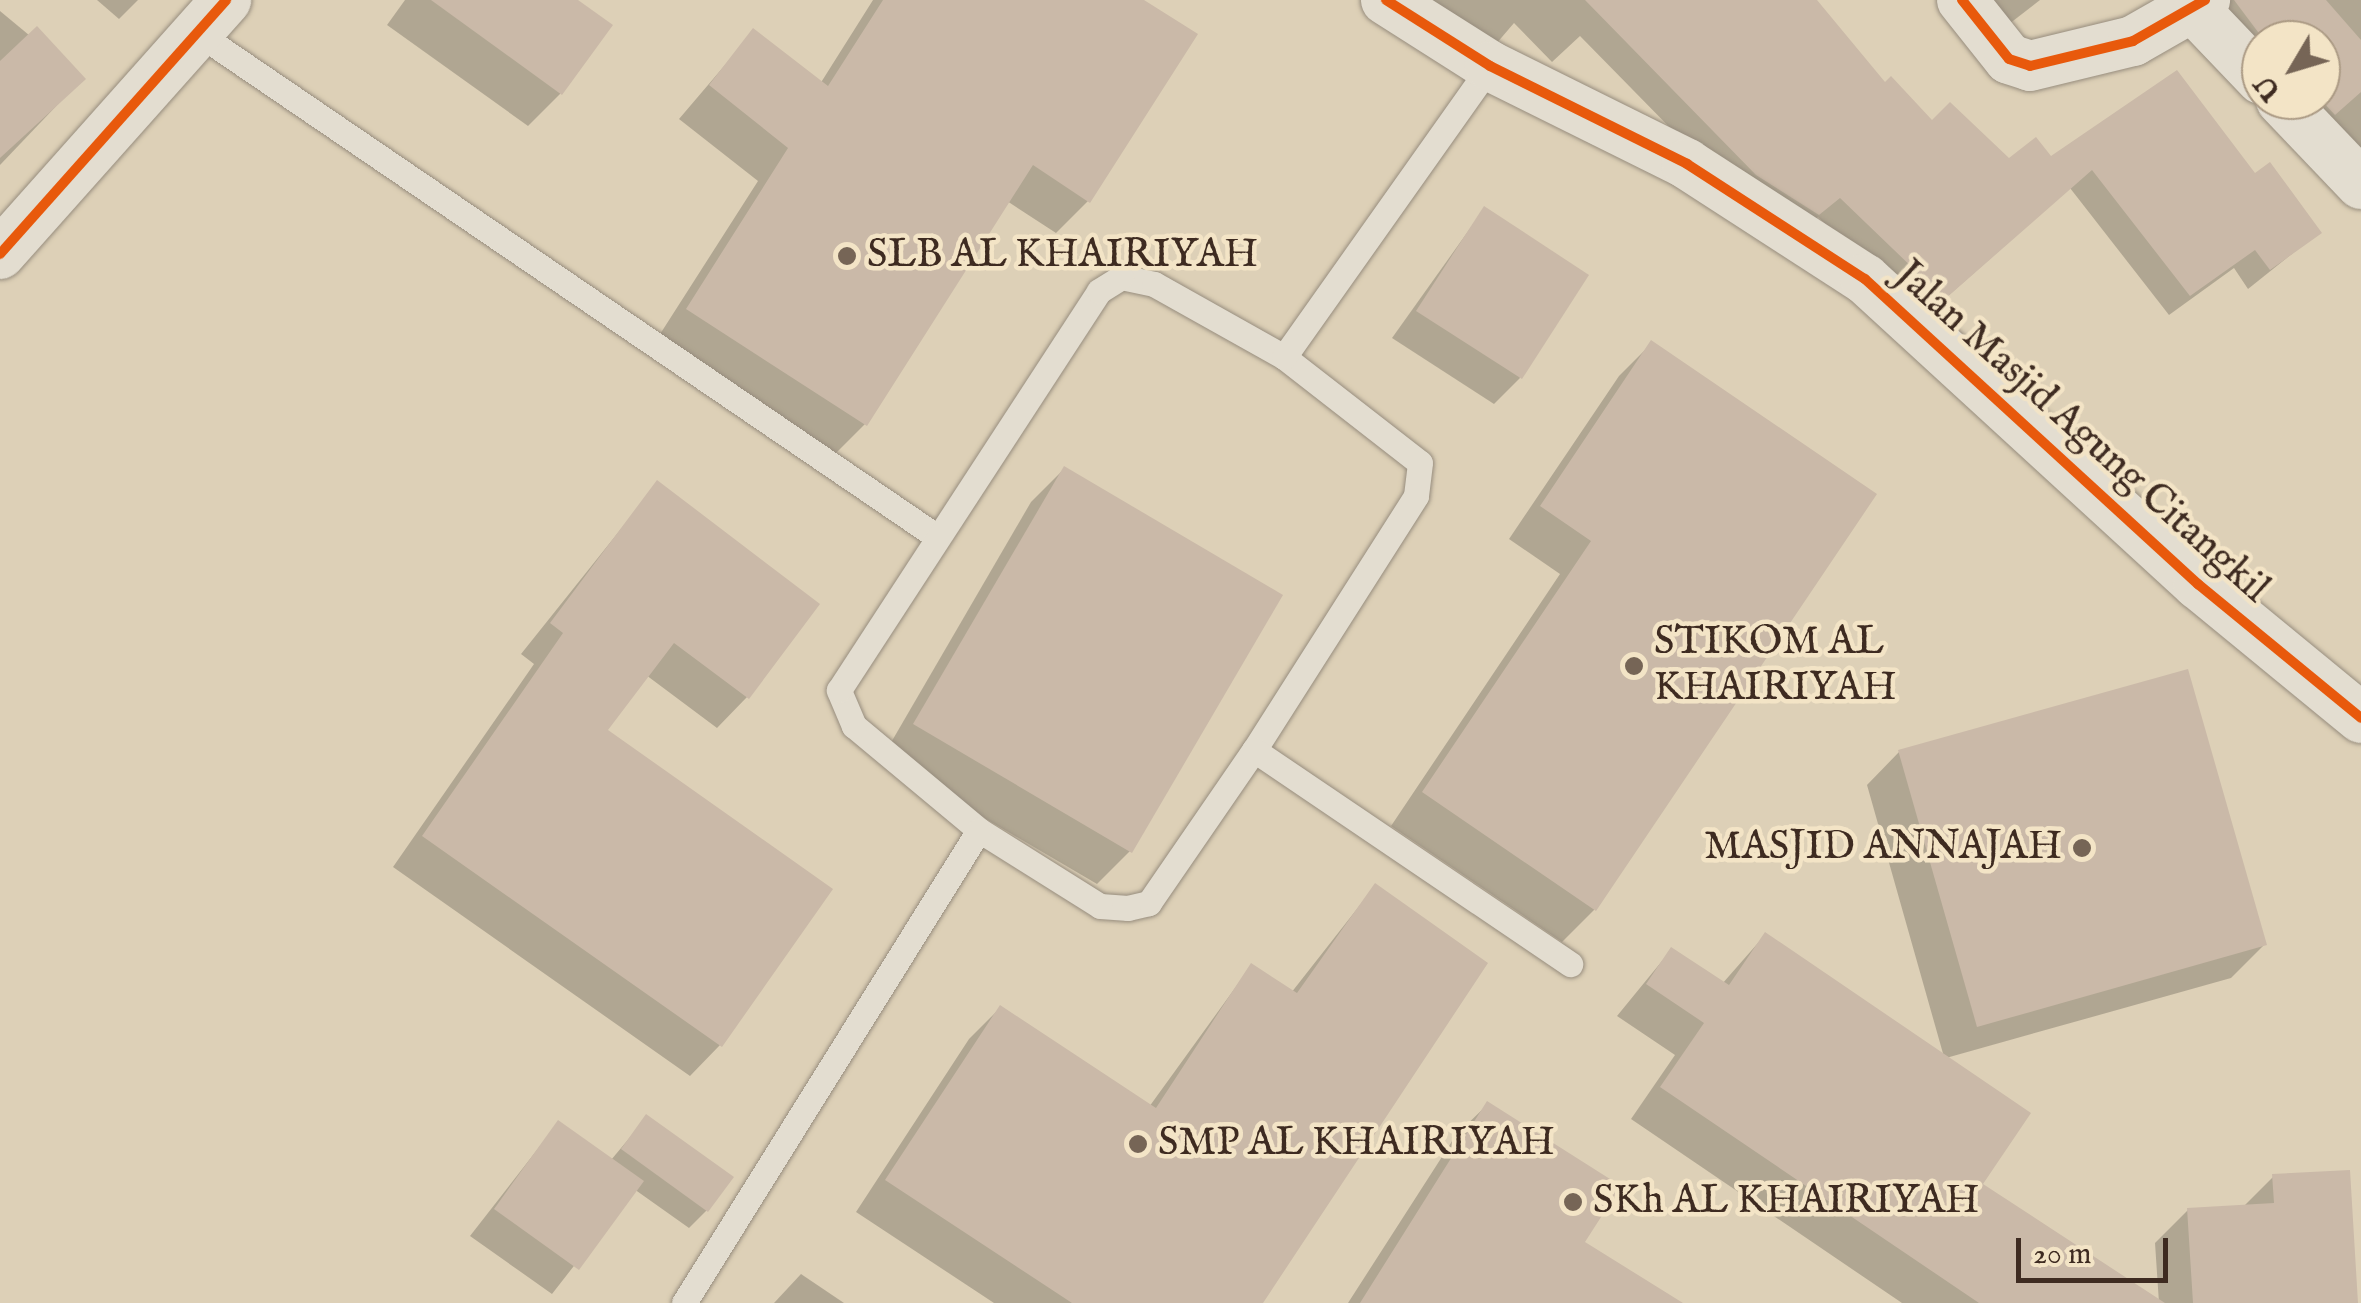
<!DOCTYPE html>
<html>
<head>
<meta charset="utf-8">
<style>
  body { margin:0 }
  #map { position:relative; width:2361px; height:1303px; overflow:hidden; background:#ddd0b7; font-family:"IM FELL English",serif }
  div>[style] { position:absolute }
  .shadow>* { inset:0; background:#0003 }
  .building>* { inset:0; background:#cab9a8 }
  .roads { filter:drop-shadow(0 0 2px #978d7e) drop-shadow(0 0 2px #978d7e) }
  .lane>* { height:25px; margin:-12.5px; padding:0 12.5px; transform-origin:12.5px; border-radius:12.5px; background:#e3ddd0 }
  .street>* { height:50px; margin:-25px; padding:0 25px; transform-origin:25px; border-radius:25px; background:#e3ddd0 }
  .cycleway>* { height:10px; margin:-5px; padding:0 5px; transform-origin:5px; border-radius:5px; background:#e8590c }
  .dots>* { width:28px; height:28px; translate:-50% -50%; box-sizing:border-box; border:5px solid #f3e4c6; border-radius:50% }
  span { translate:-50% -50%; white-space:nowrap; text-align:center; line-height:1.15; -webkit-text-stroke:9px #f3e4c6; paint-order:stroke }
  .poi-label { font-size:40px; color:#3e2b21 }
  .left { translate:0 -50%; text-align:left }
  .right { translate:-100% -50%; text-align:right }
  .street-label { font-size:40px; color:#3e2b21 }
  .north { position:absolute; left:2241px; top:20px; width:100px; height:100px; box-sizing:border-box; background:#f3e4c6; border:2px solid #ab9a84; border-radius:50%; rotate:232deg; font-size:28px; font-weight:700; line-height:40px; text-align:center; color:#3e2b21 }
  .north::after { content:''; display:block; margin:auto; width:35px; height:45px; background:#766556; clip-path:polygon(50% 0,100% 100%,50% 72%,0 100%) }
  .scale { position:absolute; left:2016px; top:1238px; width:152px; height:45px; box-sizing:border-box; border:5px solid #3e2b21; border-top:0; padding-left:12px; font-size:30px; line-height:35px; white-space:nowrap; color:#3e2b21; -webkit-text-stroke:8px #f3e4c6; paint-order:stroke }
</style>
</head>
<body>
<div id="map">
  <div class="shadow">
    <i style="clip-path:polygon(97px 0,138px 0,119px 19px)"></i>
    <i style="clip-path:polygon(405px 0,574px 0,560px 94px,528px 126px,387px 25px)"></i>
    <i style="clip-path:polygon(873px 0,1140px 0,1088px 201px,1056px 233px,1007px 201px,865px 424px,833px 456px,655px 342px,758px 181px,679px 119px,754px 31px,820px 84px)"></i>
    <i style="clip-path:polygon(1387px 0,1814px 0,1885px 85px,1932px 123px,2009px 161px,2254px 177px,2318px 233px,2248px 289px,2234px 268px,2169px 315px,2070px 188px,1923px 318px,1818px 217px,1797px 234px,1736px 195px,1580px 36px,1552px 62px,1514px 23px,1484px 58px)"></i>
    <i style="clip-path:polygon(1966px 0,2040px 0,1996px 34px)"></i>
    <i style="clip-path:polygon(2231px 0,2361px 0,2361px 178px,2284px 100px,2321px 100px,2321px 40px,2261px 40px,2261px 76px,2214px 18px)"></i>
    <i style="clip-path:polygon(0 11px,82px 79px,0 165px)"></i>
    <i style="clip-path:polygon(1484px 209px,1520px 378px,1494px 404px,1392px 338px)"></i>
    <i style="clip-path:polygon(1652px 343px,1594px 910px,1562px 942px,1391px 826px,1560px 574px,1509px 539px,1619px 376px)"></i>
    <i style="clip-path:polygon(1064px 469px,1130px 851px,1097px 884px,882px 758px,1031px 502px)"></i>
    <i style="clip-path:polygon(657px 484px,747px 697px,717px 728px,646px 675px,604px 731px,720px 1045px,690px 1076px,393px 867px,534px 664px,521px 654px)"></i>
    <i style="clip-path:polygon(1899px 752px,2264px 945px,2231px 978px,1946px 1058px,1980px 1185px,2139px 1303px,1902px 1303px,1631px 1119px,1675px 1055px,1617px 1016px,1671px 950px,1722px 984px,1765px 935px,1944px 1057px,1867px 785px)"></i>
    <i style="clip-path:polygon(1375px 886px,1260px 1303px,994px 1303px,856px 1212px,969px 1039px,1000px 1008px,1149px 1107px,1251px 966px,1291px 993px)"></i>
    <i style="clip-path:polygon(1487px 1105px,1581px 1243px,1678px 1303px,1348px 1303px,1456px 1135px)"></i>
    <i style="clip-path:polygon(647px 1117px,707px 1210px,689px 1228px,634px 1189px,552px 1294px,470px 1236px,558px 1123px,611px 1160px)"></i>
    <i style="clip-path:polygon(2273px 1177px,2356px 1303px,2159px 1303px,2155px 1243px,2188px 1210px,2243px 1207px)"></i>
    <i style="clip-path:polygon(801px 1274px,844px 1303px,774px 1303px)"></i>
  </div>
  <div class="building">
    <i style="clip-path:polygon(431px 0,578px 0,613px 25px,562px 95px)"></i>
    <i style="clip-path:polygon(883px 0,1144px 0,1198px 34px,1090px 203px,1033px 165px,867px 426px,686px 309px,788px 148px,709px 85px,753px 28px,828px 86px)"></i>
    <i style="clip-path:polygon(1585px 0,1817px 0,1885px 82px,1891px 76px,1932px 120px,1950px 102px,2009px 158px,2036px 137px,2051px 156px,2177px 70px,2255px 173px,2270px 162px,2322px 233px,2270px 270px,2255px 250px,2190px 296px,2092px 170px,1945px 299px,1840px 198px,1819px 215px,1756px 175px)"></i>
    <i style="clip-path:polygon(2234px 0,2326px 0,2361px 40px,2361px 92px,2335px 115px,2321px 100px,2321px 40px,2264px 40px)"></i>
    <i style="clip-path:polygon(37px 26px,86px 79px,0 158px,0 61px)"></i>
    <i style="clip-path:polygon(1484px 206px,1589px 275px,1522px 379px,1416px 311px)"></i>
    <i style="clip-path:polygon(1651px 340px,1877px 494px,1596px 911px,1422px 792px,1591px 541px,1540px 506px)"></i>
    <i style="clip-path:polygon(1064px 466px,1283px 595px,1132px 853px,913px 724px)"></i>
    <i style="clip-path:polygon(657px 480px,820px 604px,749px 699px,674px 643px,608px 730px,833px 889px,722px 1047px,422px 836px,563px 633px,550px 623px)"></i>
    <i style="clip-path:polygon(2188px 669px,2267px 945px,1977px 1027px,1898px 750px)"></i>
    <i style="clip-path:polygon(1375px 883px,1488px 963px,1263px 1303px,1072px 1303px,885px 1180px,1000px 1005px,1156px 1108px,1251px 963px,1297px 993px)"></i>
    <i style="clip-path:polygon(1765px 932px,2031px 1113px,1983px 1184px,2165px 1303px,1979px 1303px,1660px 1087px,1704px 1023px,1646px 984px,1671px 947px,1729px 985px)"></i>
    <i style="clip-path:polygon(1487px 1101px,1621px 1186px,1585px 1242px,1683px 1303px,1360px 1303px)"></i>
    <i style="clip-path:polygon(646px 1114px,734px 1177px,708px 1212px,621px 1149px)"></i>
    <i style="clip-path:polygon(558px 1120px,644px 1181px,579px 1270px,494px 1209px)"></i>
    <i style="clip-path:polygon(2350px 1170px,2358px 1303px,2193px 1303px,2187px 1208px,2274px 1203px,2272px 1174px)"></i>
  </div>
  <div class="roads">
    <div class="lane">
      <i style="left:199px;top:34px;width:892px;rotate:34.26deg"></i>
      <i style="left:1121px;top:277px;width:34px;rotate:12deg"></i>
      <i style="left:1154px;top:284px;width:149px;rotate:29.3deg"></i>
      <i style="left:1284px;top:357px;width:172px;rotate:37.9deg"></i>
      <i style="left:1420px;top:463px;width:33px;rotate:97deg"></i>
      <i style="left:1416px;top:496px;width:301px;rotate:122.5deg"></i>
      <i style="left:1254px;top:750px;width:186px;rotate:124.5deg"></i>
      <i style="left:1149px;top:903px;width:22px;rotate:167deg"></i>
      <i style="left:1128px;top:908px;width:28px;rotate:-176deg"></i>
      <i style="left:1100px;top:906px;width:143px;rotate:-147.9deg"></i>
      <i style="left:979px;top:830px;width:163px;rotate:-140.2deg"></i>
      <i style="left:854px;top:726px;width:39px;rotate:-113deg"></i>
      <i style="left:839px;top:690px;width:476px;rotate:-56.9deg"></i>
      <i style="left:1099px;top:291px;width:26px;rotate:-32deg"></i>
      <i style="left:1284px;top:357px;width:357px;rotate:-54.7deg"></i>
      <i style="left:1254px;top:750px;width:382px;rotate:34.1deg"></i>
      <i style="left:684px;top:1303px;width:557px;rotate:-58.05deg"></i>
    </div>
    <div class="street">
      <i style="left:1386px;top:0;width:123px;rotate:32.4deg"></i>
      <i style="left:1490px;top:66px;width:220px;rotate:26.4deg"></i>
      <i style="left:1687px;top:164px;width:212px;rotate:32.9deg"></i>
      <i style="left:1865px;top:279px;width:452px;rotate:42.5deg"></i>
      <i style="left:2198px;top:584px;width:211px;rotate:39.4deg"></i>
      <i style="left:1962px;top:0;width:75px;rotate:51.5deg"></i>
      <i style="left:2009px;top:59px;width:22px;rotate:18deg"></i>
      <i style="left:2030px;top:66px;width:106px;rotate:-13.6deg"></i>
      <i style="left:2133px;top:41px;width:83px;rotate:-29.7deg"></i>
      <i style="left:2197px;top:12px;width:93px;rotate:46.3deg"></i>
      <i style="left:2281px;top:100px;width:116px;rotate:46.4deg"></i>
      <i style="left:0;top:254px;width:340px;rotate:-48.3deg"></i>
    </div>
  </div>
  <div class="cycleway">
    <i style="left:1386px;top:0;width:123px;rotate:32.4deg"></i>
    <i style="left:1490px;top:66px;width:220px;rotate:26.4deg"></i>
    <i style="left:1687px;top:164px;width:212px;rotate:32.9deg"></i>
    <i style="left:1865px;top:279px;width:452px;rotate:42.5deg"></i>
    <i style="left:2198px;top:584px;width:211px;rotate:39.4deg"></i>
    <i style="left:1962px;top:0;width:75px;rotate:51.5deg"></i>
    <i style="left:2009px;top:59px;width:22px;rotate:18deg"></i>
    <i style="left:2030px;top:66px;width:106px;rotate:-13.6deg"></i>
    <i style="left:2133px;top:41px;width:83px;rotate:-29.7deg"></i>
    <i style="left:0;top:254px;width:340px;rotate:-48.3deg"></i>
  </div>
  <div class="dots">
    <i style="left:847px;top:256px;background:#766556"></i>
    <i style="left:1634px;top:666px;background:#766556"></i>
    <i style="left:2082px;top:848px;background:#766556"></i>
    <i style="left:1138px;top:1144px;background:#766556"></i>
    <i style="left:1573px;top:1202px;background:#766556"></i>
  </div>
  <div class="poi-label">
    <span class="left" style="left:867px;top:256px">SLB AL KHAIRIYAH</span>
    <span class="left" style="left:1654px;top:666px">STIKOM AL<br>KHAIRIYAH</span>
    <span class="right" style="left:2062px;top:848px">MASJID ANNAJAH</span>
    <span class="left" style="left:1158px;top:1144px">SMP AL KHAIRIYAH</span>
    <span class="left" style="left:1593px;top:1202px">SKh AL KHAIRIYAH</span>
  </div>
  <div class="street-label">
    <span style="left:2081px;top:433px;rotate:42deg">Jalan Masjid Agung Citangkil</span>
  </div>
  <div class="north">U</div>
  <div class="scale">20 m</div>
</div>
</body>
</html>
